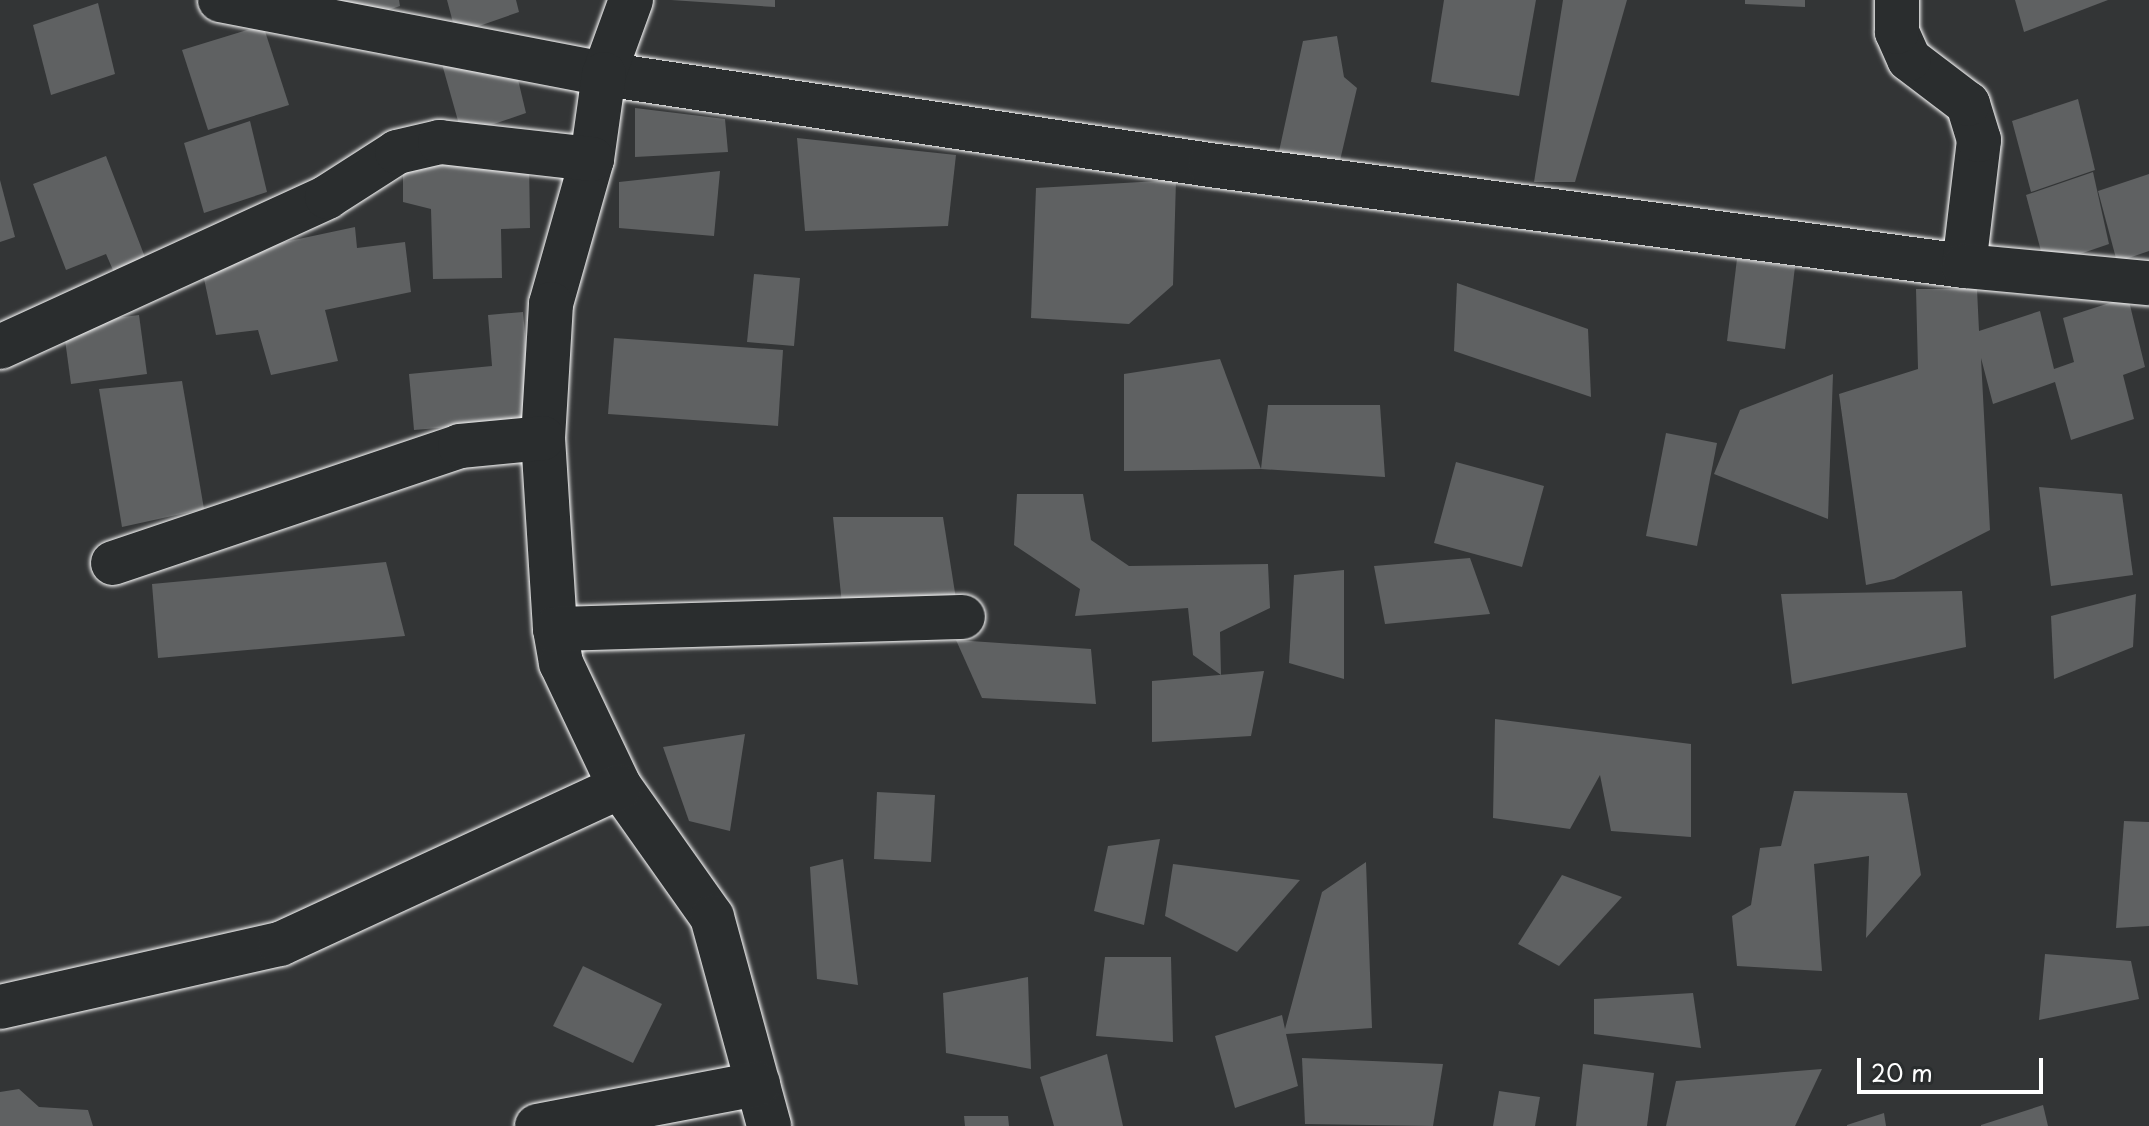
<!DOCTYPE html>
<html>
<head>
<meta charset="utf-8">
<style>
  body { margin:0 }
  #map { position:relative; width:2149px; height:1126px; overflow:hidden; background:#333536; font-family:"Playpen Sans",sans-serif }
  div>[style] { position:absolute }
  .building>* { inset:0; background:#5f6162 }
  .roads { filter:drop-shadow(0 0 2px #fff) drop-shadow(0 0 2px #fff) }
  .street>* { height:44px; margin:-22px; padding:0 22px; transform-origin:22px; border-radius:22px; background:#2a2d2e }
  span { translate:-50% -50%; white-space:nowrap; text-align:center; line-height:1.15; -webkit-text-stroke:6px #2a2d2e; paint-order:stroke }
  .scale { position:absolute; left:1857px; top:1058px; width:186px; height:36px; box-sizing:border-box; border:4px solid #fff; border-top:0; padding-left:10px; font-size:24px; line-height:28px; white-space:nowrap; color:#fff; -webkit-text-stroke:6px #2a2d2e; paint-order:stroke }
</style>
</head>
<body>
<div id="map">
  <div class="building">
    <i style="clip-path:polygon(329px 0,399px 0,400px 6px,337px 28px)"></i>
    <i style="clip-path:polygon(447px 0,516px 0,519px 12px,456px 34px)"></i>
    <i style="clip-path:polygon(671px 0,775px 0,775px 7px)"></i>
    <i style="clip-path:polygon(1444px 0,1536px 0,1519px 96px,1431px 82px)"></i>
    <i style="clip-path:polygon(1563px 0,1627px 0,1575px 182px,1534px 182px)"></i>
    <i style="clip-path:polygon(1745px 0,1805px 0,1805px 7px,1745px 4px)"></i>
    <i style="clip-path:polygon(2015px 0,2108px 0,2024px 32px)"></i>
    <i style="clip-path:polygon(98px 3px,115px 74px,51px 95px,33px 25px)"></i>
    <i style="clip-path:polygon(263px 25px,289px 105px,208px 130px,182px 50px)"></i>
    <i style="clip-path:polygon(1337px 36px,1344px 77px,1357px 88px,1338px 169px,1278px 156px,1303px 41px)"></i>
    <i style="clip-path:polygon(509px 42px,526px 113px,462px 135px,442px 64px)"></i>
    <i style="clip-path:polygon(2078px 99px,2095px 170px,2031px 192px,2012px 121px)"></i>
    <i style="clip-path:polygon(635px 108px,725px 119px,728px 152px,635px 157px)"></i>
    <i style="clip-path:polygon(250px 121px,267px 192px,204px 213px,184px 143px)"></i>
    <i style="clip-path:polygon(797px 138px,956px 155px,948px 226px,805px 231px)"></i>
    <i style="clip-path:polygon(106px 156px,148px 265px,116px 277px,106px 254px,66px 270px,33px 184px)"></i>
    <i style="clip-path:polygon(529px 160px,530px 228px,501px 229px,502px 278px,433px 279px,431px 209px,403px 202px,403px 163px)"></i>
    <i style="clip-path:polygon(720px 171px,714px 236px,619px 228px,619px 182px)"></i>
    <i style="clip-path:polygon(2093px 172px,2109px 244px,2045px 266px,2026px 195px)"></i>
    <i style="clip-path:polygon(2149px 174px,2149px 251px,2117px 262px,2098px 191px)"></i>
    <i style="clip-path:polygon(0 180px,15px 237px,0 242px)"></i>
    <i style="clip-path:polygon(1176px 180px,1173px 285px,1129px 324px,1031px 318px,1036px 188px)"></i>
    <i style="clip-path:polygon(355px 227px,357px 248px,405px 242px,411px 292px,325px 310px,338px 361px,271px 375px,258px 330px,216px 335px,200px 260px)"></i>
    <i style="clip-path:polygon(1737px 259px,1795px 267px,1785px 349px,1727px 341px)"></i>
    <i style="clip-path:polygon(754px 274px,800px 278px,794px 346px,747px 342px)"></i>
    <i style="clip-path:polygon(1457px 283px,1588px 329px,1591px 397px,1454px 351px)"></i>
    <i style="clip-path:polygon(1916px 289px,1977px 289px,1979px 331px,2040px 311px,2054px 369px,2074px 362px,2063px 318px,2128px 297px,2145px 367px,2123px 375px,2134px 419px,2071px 440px,2055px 382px,1993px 404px,1981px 358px,1990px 530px,1894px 579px,1866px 585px,1839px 394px,1918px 369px)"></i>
    <i style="clip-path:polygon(523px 312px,533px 420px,414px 430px,409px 374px,492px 366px,488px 315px)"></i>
    <i style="clip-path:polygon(139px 315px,147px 374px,71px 384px,63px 325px)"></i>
    <i style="clip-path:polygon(614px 338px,783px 350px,778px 426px,608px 414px)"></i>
    <i style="clip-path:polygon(1220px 359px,1261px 469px,1124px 471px,1124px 374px)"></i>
    <i style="clip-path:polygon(1833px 374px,1828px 519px,1714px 474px,1740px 410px)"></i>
    <i style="clip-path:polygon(182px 381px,204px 509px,122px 527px,99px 389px)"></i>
    <i style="clip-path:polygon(1268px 405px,1380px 405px,1385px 477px,1261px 469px)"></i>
    <i style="clip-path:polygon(1666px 433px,1717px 443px,1697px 546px,1646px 536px)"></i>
    <i style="clip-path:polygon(1456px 462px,1544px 486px,1522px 567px,1434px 543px)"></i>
    <i style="clip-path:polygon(2039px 487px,2122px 494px,2133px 575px,2051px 586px)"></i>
    <i style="clip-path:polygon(1017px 494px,1083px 494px,1091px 540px,1129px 566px,1268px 564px,1270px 608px,1220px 632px,1221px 675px,1193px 655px,1188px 608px,1075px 616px,1080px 589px,1014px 545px)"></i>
    <i style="clip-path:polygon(833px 517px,943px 517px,956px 599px,843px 614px)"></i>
    <i style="clip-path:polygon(1470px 558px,1490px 614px,1385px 624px,1374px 566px)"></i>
    <i style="clip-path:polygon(386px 562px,405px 636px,158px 658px,152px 584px)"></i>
    <i style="clip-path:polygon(1344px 570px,1344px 679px,1289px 663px,1294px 575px)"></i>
    <i style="clip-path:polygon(1962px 591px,1966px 647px,1792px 684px,1781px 594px)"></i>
    <i style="clip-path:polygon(2136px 594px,2133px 647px,2054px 679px,2051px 616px)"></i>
    <i style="clip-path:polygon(956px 640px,1091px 649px,1096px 704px,982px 698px)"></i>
    <i style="clip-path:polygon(1264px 671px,1251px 736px,1152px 742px,1152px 681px)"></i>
    <i style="clip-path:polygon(1495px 719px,1691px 744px,1691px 837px,1611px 831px,1600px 775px,1570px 829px,1493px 818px)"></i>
    <i style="clip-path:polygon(745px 734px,730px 831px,689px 821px,663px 747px)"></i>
    <i style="clip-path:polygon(1794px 791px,1907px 793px,1921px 875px,1866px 938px,1869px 856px,1814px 864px,1822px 971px,1737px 966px,1732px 916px,1751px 905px,1760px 848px,1781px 846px)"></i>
    <i style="clip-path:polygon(877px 792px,935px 795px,931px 862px,874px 859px)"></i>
    <i style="clip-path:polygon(2124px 821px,2149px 822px,2149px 926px,2116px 928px)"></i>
    <i style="clip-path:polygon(1160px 839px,1144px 925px,1094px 911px,1108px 846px)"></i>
    <i style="clip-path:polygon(843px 859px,858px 985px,817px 979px,810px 867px)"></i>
    <i style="clip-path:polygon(1366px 862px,1372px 1028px,1286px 1034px,1298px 1086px,1235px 1108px,1215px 1036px,1282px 1015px,1285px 1029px,1322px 892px)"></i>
    <i style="clip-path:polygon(1173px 864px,1300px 880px,1237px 952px,1165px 916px)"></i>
    <i style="clip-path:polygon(1562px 875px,1622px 897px,1559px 966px,1518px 944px)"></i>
    <i style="clip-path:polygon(2045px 954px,2131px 961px,2139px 999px,2039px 1020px)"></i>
    <i style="clip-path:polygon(1105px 957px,1171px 957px,1173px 1042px,1096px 1036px)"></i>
    <i style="clip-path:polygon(583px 966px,662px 1004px,633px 1063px,553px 1026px)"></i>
    <i style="clip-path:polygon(1028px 977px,1031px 1069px,946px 1053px,943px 993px)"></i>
    <i style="clip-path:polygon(1693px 993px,1701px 1048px,1594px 1034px,1594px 999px)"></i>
    <i style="clip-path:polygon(1107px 1054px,1123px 1126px,1054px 1126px,1040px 1077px)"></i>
    <i style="clip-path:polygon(1302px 1058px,1443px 1064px,1433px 1126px,1305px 1124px)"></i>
    <i style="clip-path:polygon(1583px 1064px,1654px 1073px,1647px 1126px,1576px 1126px)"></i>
    <i style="clip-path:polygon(1822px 1069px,1795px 1126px,1666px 1126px,1676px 1081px)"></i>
    <i style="clip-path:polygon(19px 1089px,39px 1107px,88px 1110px,93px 1126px,0 1126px,0 1092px)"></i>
    <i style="clip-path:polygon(1499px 1091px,1540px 1097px,1535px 1126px,1493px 1126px)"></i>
    <i style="clip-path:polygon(2043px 1105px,2048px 1126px,1981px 1126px,1981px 1125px)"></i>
    <i style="clip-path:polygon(1884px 1113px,1886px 1126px,1847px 1126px,1847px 1125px)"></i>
    <i style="clip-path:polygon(964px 1116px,1008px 1116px,1009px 1126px,965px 1126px)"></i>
  </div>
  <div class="roads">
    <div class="street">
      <i style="left:220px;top:0;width:391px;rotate:10.9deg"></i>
      <i style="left:604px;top:74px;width:613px;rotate:8.54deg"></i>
      <i style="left:1210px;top:165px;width:761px;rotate:7.63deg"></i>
      <i style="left:1964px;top:266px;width:127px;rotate:-83.2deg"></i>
      <i style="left:1979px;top:140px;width:38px;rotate:-107deg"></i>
      <i style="left:1968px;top:104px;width:74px;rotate:-142.7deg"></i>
      <i style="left:1909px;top:59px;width:30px;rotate:-114deg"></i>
      <i style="left:1897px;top:32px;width:32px;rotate:-90deg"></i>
      <i style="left:631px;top:0;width:79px;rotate:110deg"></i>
      <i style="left:604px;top:74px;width:86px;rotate:98deg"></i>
      <i style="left:592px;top:159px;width:151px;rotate:105.8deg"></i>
      <i style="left:551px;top:304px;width:134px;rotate:93.4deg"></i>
      <i style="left:543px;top:438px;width:191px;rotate:86.4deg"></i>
      <i style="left:555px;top:629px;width:35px;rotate:80deg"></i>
      <i style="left:561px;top:663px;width:137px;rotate:64.6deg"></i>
      <i style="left:620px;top:787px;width:159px;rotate:54.7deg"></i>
      <i style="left:712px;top:917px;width:217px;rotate:74.7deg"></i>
      <i style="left:1964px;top:266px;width:186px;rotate:5.3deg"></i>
      <i style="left:0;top:347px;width:360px;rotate:-24.6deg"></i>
      <i style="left:327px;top:197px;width:83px;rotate:-32.7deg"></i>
      <i style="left:397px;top:152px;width:44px;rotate:-13.1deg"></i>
      <i style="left:440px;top:142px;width:153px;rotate:6.4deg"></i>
      <i style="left:113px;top:563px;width:366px;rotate:-18.6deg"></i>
      <i style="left:460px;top:446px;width:83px;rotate:-5.5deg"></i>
      <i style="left:555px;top:629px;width:408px;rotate:-1.7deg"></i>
      <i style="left:0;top:1007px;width:287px;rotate:-12.7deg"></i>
      <i style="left:280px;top:944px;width:374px;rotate:-24.8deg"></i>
      <i style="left:537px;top:1126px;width:225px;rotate:-10.8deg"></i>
    </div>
  </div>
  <div class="scale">20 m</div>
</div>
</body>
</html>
